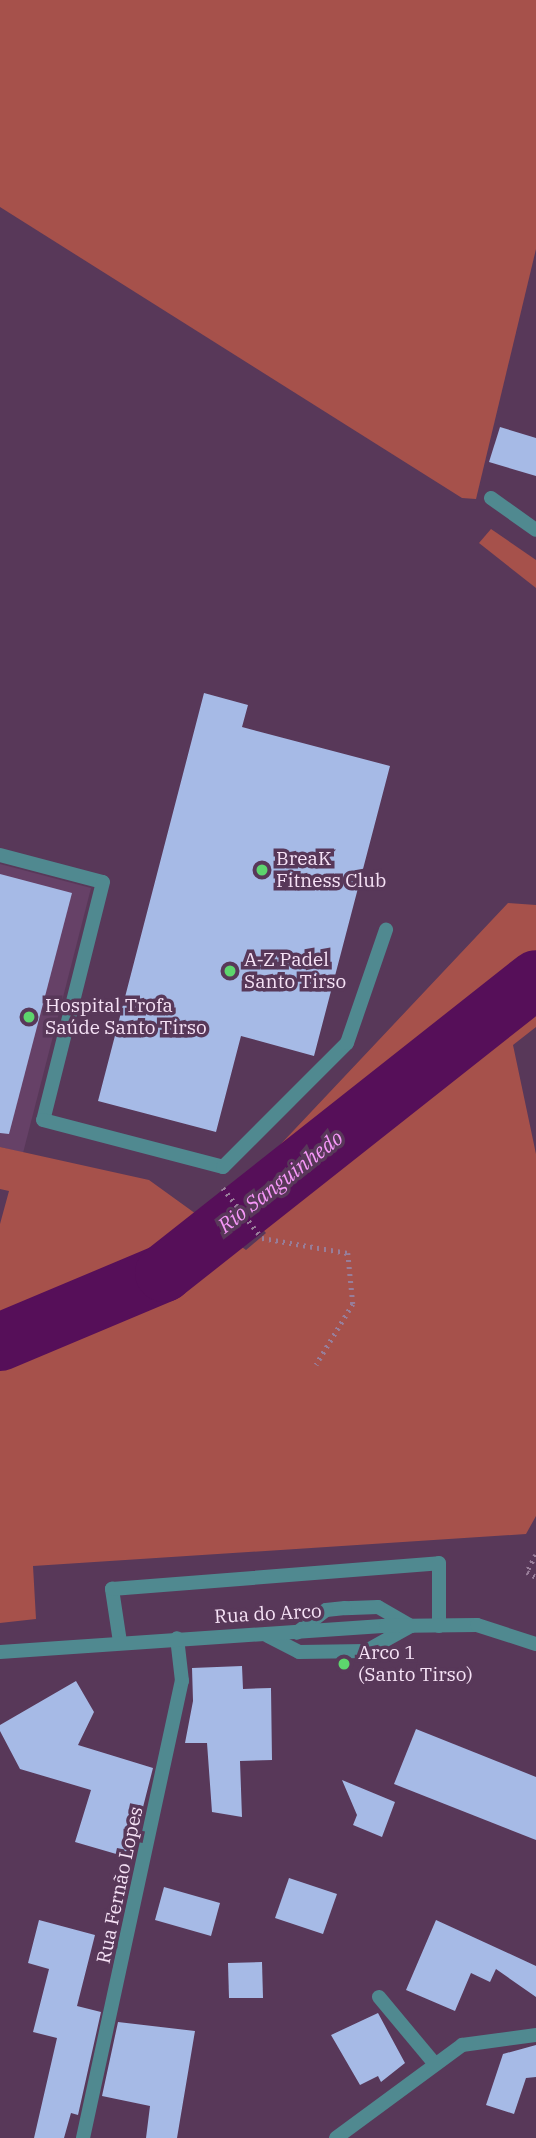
<!DOCTYPE html>
<html>
<head>
<meta charset="utf-8">
<style>
  body { margin:0 }
  #map { position:relative; width:536px; height:2138px; overflow:hidden; background:#583859; font-family:"IBM Plex Serif",serif }
  div>[style] { position:absolute }
  .built>* { inset:0; background:#664167 }
  .green>* { inset:0; background:#a6514b }
  .river>* { height:58px; margin:-29px; padding:0 29px; transform-origin:29px; border-radius:29px; background:#560f59 }
  .building>* { inset:0; background:#a6bae6 }
  .path>* { height:4.5px; margin-top:-2.25px; transform-origin:0; background:repeating-linear-gradient(90deg,#987d99 0 2px,transparent 0 7px) }
  .service>* { height:14px; margin:-7px; padding:0 7px; transform-origin:7px; border-radius:7px; background:#508990 }
  .minor>* { height:14px; margin:-7px; padding:0 7px; transform-origin:7px; border-radius:7px; background:#508990 }
  .tertiary>* { height:14px; margin:-7px; padding:0 7px; transform-origin:7px; border-radius:7px; background:#508990 }
  .dots>* { width:19px; height:19px; translate:-50% -50%; box-sizing:border-box; border:4px solid #583859; border-radius:50% }
  span { translate:-50% -50%; white-space:nowrap; text-align:center; line-height:1.15; -webkit-text-stroke:7px #583859; paint-order:stroke }
  .poi-label { font-size:19px; color:#f6e2f6 }
  .left { translate:0 -50%; text-align:left }
  .street-label { font-size:19px; color:#f6e2f6 }
  .water-label { font-size:21px; color:#f697f8; font-style:italic }
</style>
</head>
<body>
<div id="map">
  <div class="built">
    <i style="clip-path:polygon(0 864px,91px 888px,23px 1153px,0 1147px)"></i>
  </div>
  <div class="green">
    <i style="clip-path:polygon(0 0,536px 0,536px 249px,476px 499px,462px 498px,0 207px)"></i>
    <i style="clip-path:polygon(491px 529px,536px 560px,536px 588px,479px 543px)"></i>
    <i style="clip-path:polygon(508px 903px,536px 905px,536px 1027px,513px 1045px,536px 1154px,536px 1516px,526px 1534px,33px 1566px,36px 1619px,0 1623px,0 1224px,9px 1191px,0 1189px,0 1147px,149px 1180px,246px 1250px,266px 1233px,237px 1201px,246px 1181px)"></i>
  </div>
  <div class="river">
    <i style="left:0;top:1342px;width:178px;rotate:-22.8deg"></i>
    <i style="left:164px;top:1273px;width:474px;rotate:-38.3deg"></i>
  </div>
  <div class="building">
    <i style="clip-path:polygon(500px 427px,536px 438px,536px 476px,489px 462px)"></i>
    <i style="clip-path:polygon(204px 693px,248px 705px,242px 727px,390px 766px,314px 1056px,241px 1036px,216px 1132px,98px 1101px)"></i>
    <i style="clip-path:polygon(0 874px,72px 893px,9px 1134px,0 1133px)"></i>
    <i style="clip-path:polygon(242px 1666px,243px 1689px,271px 1688px,272px 1760px,240px 1761px,242px 1817px,212px 1812px,207px 1743px,185px 1743px,193px 1701px,192px 1668px)"></i>
    <i style="clip-path:polygon(76px 1681px,94px 1712px,78px 1745px,153px 1768px,130px 1858px,75px 1842px,91px 1790px,20px 1769px,0 1731px,0 1725px)"></i>
    <i style="clip-path:polygon(416px 1729px,536px 1777px,536px 1840px,394px 1784px)"></i>
    <i style="clip-path:polygon(342px 1780px,395px 1802px,382px 1837px,353px 1825px,357px 1815px)"></i>
    <i style="clip-path:polygon(289px 1878px,337px 1894px,323px 1934px,275px 1918px)"></i>
    <i style="clip-path:polygon(164px 1887px,220px 1903px,211px 1936px,155px 1920px)"></i>
    <i style="clip-path:polygon(39px 1920px,95px 1935px,77px 2006px,101px 2012px,78px 2115px,71px 2113px,64px 2138px,34px 2138px,57px 2038px,33px 2032px,49px 1969px,28px 1963px)"></i>
    <i style="clip-path:polygon(436px 1920px,536px 1966px,536px 1997px,496px 1969px,490px 1982px,471px 1973px,455px 2011px,406px 1990px)"></i>
    <i style="clip-path:polygon(262px 1962px,263px 1998px,229px 1998px,228px 1963px)"></i>
    <i style="clip-path:polygon(378px 2013px,405px 2063px,381px 2082px,378px 2076px,360px 2085px,331px 2035px)"></i>
    <i style="clip-path:polygon(118px 2022px,195px 2031px,177px 2138px,146px 2138px,150px 2106px,102px 2096px)"></i>
    <i style="clip-path:polygon(536px 2045px,536px 2077px,526px 2078px,514px 2114px,486px 2105px,503px 2054px)"></i>
  </div>
  <div class="path">
    <i style="left:223px;top:1188px;width:63px;rotate:52deg"></i>
    <i style="left:262px;top:1238px;width:87px;rotate:9.9deg"></i>
    <i style="left:348px;top:1253px;width:51px;rotate:84.4deg"></i>
    <i style="left:353px;top:1304px;width:71px;rotate:121.2deg"></i>
    <i style="left:536px;top:1555px;width:19px;rotate:118deg"></i>
    <i style="left:527px;top:1572px;width:10px;rotate:29deg"></i>
  </div>
  <div class="service">
    <i style="left:0;top:855px;width:106px;rotate:14.7deg"></i>
    <i style="left:103px;top:882px;width:245px;rotate:104.1deg"></i>
    <i style="left:43px;top:1120px;width:186px;rotate:14.6deg"></i>
    <i style="left:223px;top:1167px;width:175px;rotate:-45deg"></i>
    <i style="left:347px;top:1043px;width:120px;rotate:-71deg"></i>
    <i style="left:268px;top:1636px;width:35px;rotate:27deg"></i>
    <i style="left:299px;top:1652px;width:67px;rotate:-0.9deg"></i>
    <i style="left:366px;top:1651px;width:51px;rotate:-29.1deg"></i>
    <i style="left:411px;top:1626px;width:38px;rotate:-150deg"></i>
    <i style="left:378px;top:1607px;width:33px;rotate:178deg"></i>
    <i style="left:345px;top:1608px;width:19px;rotate:174deg"></i>
    <i style="left:326px;top:1610px;width:37px;rotate:142deg"></i>
  </div>
  <div class="minor">
    <i style="left:491px;top:498px;width:55px;rotate:35.4deg"></i>
    <i style="left:120px;top:1642px;width:54px;rotate:-98.6deg"></i>
    <i style="left:112px;top:1589px;width:328px;rotate:-4.5deg"></i>
    <i style="left:439px;top:1563px;width:63px;rotate:90deg"></i>
    <i style="left:379px;top:1997px;width:86px;rotate:50.2deg"></i>
    <i style="left:83px;top:2138px;width:468px;rotate:-77.8deg"></i>
    <i style="left:182px;top:1681px;width:43px;rotate:-96.6deg"></i>
    <i style="left:336px;top:2138px;width:157px;rotate:-36.4deg"></i>
    <i style="left:462px;top:2045px;width:75px;rotate:-7.7deg"></i>
  </div>
  <div class="tertiary">
    <i style="left:0;top:1652px;width:387px;rotate:-3.9deg"></i>
    <i style="left:386px;top:1626px;width:91px;rotate:-0.6deg"></i>
    <i style="left:477px;top:1625px;width:62px;rotate:17.9deg"></i>
  </div>
  <div class="dots">
    <i style="left:262px;top:870px;background:#5dd56d"></i>
    <i style="left:230px;top:971px;background:#5dd56d"></i>
    <i style="left:29px;top:1017px;background:#5dd56d"></i>
    <i style="left:344px;top:1664px;background:#5dd56d"></i>
  </div>
  <div class="poi-label">
    <span class="left" style="left:276px;top:870px">BreaK<br>Fitness Club</span>
    <span class="left" style="left:244px;top:971px">A-Z Padel<br>Santo Tirso</span>
    <span class="left" style="left:45px;top:1017px">Hospital Trofa<br>Saúde Santo Tirso</span>
    <span class="left" style="left:358px;top:1664px">Arco 1<br>(Santo Tirso)</span>
  </div>
  <div class="street-label">
    <span style="left:268px;top:1614px;rotate:-3deg">Rua do Arco</span>
    <span style="left:120px;top:1885px;rotate:-78deg">Rua Fernão Lopes</span>
  </div>
  <div class="water-label">
    <span style="left:280px;top:1181px;rotate:-38deg">Rio Sanguinhedo</span>
  </div>
</div>
</body>
</html>
